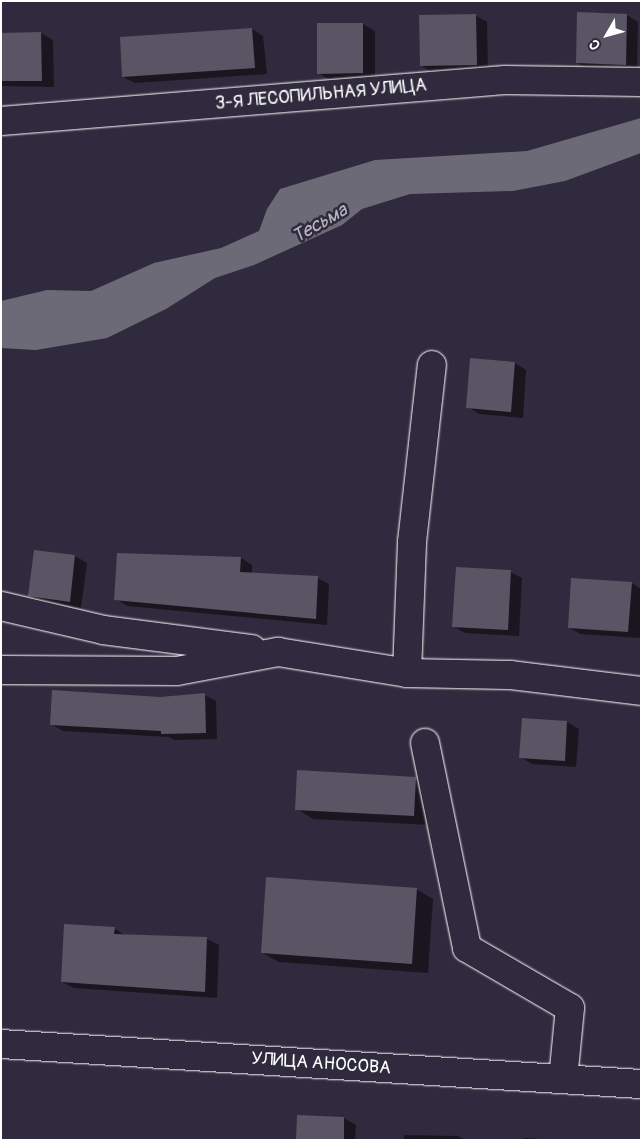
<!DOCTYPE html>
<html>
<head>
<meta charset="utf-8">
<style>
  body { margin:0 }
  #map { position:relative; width:642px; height:1141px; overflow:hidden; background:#2f2a3d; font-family:Pangolin,sans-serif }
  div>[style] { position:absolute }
  .water>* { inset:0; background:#6d6a77 }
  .shadow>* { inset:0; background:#0007 }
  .building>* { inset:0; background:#595564 }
  .roads { filter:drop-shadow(0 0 1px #fff) drop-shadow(0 0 1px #fff) }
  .minor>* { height:28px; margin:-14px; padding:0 14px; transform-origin:14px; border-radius:14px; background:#2f2a3d }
  .major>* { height:28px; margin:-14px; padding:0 14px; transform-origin:14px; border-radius:14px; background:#2f2a3d }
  span { translate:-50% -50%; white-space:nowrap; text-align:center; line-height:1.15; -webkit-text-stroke:5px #2f2a3d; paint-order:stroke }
  .street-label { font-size:18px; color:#fff }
  .water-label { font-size:19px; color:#b6b4bb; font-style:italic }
  .frame { position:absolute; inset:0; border:2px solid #fff; pointer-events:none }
  .north { position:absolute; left:582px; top:10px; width:50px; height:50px; -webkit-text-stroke:4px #2f2a3d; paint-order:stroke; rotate:232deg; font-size:14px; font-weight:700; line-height:20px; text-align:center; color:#fff }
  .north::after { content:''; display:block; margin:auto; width:18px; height:22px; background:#fff; clip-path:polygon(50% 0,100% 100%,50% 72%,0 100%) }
</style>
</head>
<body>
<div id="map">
  <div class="water">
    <i style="clip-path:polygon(641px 118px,641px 153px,565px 181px,513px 191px,410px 194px,362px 209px,342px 225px,254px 265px,215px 278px,166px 309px,107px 338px,36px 350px,1px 348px,1px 301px,47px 290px,91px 291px,154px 263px,221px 248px,259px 231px,267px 209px,280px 189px,375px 160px,527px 151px)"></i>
  </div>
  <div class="shadow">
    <i style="clip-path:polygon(475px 15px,487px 22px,488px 71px,433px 73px,422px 66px)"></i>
    <i style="clip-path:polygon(627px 15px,638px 22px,637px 71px,589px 69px,577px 63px)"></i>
    <i style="clip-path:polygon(363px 24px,375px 31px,375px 80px,330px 80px,318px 73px)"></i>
    <i style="clip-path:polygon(252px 29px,263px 36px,267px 74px,135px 83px,123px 77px)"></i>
    <i style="clip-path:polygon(41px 33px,53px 40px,54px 87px,1px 86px,1px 34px)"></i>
    <i style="clip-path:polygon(515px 363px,526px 370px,523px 418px,479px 414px,468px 407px)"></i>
    <i style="clip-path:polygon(35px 551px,75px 556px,87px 563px,81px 608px,41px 602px,30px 596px)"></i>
    <i style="clip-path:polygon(241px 558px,252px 565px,252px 574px,317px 578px,329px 584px,327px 625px,127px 606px,116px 599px)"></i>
    <i style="clip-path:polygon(510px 572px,522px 578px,519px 636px,465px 633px,453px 626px)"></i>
    <i style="clip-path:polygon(632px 583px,641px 589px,640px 638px,581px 634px,569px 628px)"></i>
    <i style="clip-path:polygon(204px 695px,216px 701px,217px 739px,174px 740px,169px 737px,63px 731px,51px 724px,160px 698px)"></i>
    <i style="clip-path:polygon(567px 722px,579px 729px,576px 767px,532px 764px,520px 757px)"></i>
    <i style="clip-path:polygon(415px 778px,432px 787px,430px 825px,313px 819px,297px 809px)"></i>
    <i style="clip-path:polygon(416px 889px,433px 899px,428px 973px,279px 962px,262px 953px)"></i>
    <i style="clip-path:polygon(114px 928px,126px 936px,207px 939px,219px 945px,217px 998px,74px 988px,62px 982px)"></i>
    <i style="clip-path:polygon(298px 1117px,344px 1118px,356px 1125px,355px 1140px,297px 1140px)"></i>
    <i style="clip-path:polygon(404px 1135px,458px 1136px,465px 1140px,404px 1140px)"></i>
    <i style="clip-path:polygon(524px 1138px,555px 1140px,524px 1140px)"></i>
  </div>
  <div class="building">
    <i style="clip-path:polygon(577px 12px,627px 14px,626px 65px,576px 63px)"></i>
    <i style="clip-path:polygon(476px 14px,477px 65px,420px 66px,419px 15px)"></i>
    <i style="clip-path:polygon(317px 23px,363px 23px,363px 73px,317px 74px)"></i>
    <i style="clip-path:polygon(252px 28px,255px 68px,122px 77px,120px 37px)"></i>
    <i style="clip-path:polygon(41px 32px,42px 81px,1px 81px,1px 33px)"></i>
    <i style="clip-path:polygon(470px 358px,515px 362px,511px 412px,466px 408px)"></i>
    <i style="clip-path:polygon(34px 550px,75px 555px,70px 602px,28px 596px)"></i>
    <i style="clip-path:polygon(117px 553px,241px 557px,240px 572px,318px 576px,316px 619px,114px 600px)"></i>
    <i style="clip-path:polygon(456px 567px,511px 570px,508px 630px,452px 627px)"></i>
    <i style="clip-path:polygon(571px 578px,632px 582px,628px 632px,568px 628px)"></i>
    <i style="clip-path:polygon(52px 690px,160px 697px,205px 693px,206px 733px,161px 734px,161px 731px,50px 725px)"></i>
    <i style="clip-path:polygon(522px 718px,567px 721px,565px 761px,519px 758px)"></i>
    <i style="clip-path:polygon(297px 770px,416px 777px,414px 816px,295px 810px)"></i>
    <i style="clip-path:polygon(266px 877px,417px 888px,412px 964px,261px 953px)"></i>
    <i style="clip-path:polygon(64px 924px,115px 927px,114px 934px,207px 937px,205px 992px,61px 982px)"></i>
    <i style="clip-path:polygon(297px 1115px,344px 1117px,344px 1140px,296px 1140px)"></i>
  </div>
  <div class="roads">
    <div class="minor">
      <i style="left:1px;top:121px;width:506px;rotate:-4.65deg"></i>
      <i style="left:505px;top:80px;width:136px;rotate:0.8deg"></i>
      <i style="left:1px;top:606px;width:105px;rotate:13.2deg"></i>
      <i style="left:103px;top:630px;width:150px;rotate:7.3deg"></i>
      <i style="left:1px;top:670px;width:176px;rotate:0.3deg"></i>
      <i style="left:177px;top:671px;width:103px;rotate:-10.7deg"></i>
      <i style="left:278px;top:652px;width:131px;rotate:9.2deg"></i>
      <i style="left:407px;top:673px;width:104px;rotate:1.1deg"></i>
      <i style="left:511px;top:675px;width:131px;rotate:7deg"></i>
      <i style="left:407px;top:673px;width:131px;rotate:-87.8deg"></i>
      <i style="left:412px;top:542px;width:178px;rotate:-83.6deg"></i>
      <i style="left:425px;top:743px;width:209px;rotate:78.4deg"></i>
      <i style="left:467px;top:948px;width:119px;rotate:30.2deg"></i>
      <i style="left:570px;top:1008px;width:71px;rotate:95.6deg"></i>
    </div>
    <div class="major">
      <i style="left:1px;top:1044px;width:641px;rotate:3.58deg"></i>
    </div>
  </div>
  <div class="street-label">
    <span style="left:321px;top:95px;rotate:-5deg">3-Я ЛЕСОПИЛЬНАЯ УЛИЦА</span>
    <span style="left:321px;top:1064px;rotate:4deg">УЛИЦА АНОСОВА</span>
  </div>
  <div class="water-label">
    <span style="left:320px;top:224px;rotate:-30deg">Тесьма</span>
  </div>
  <div class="frame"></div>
  <div class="north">С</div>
</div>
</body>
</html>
